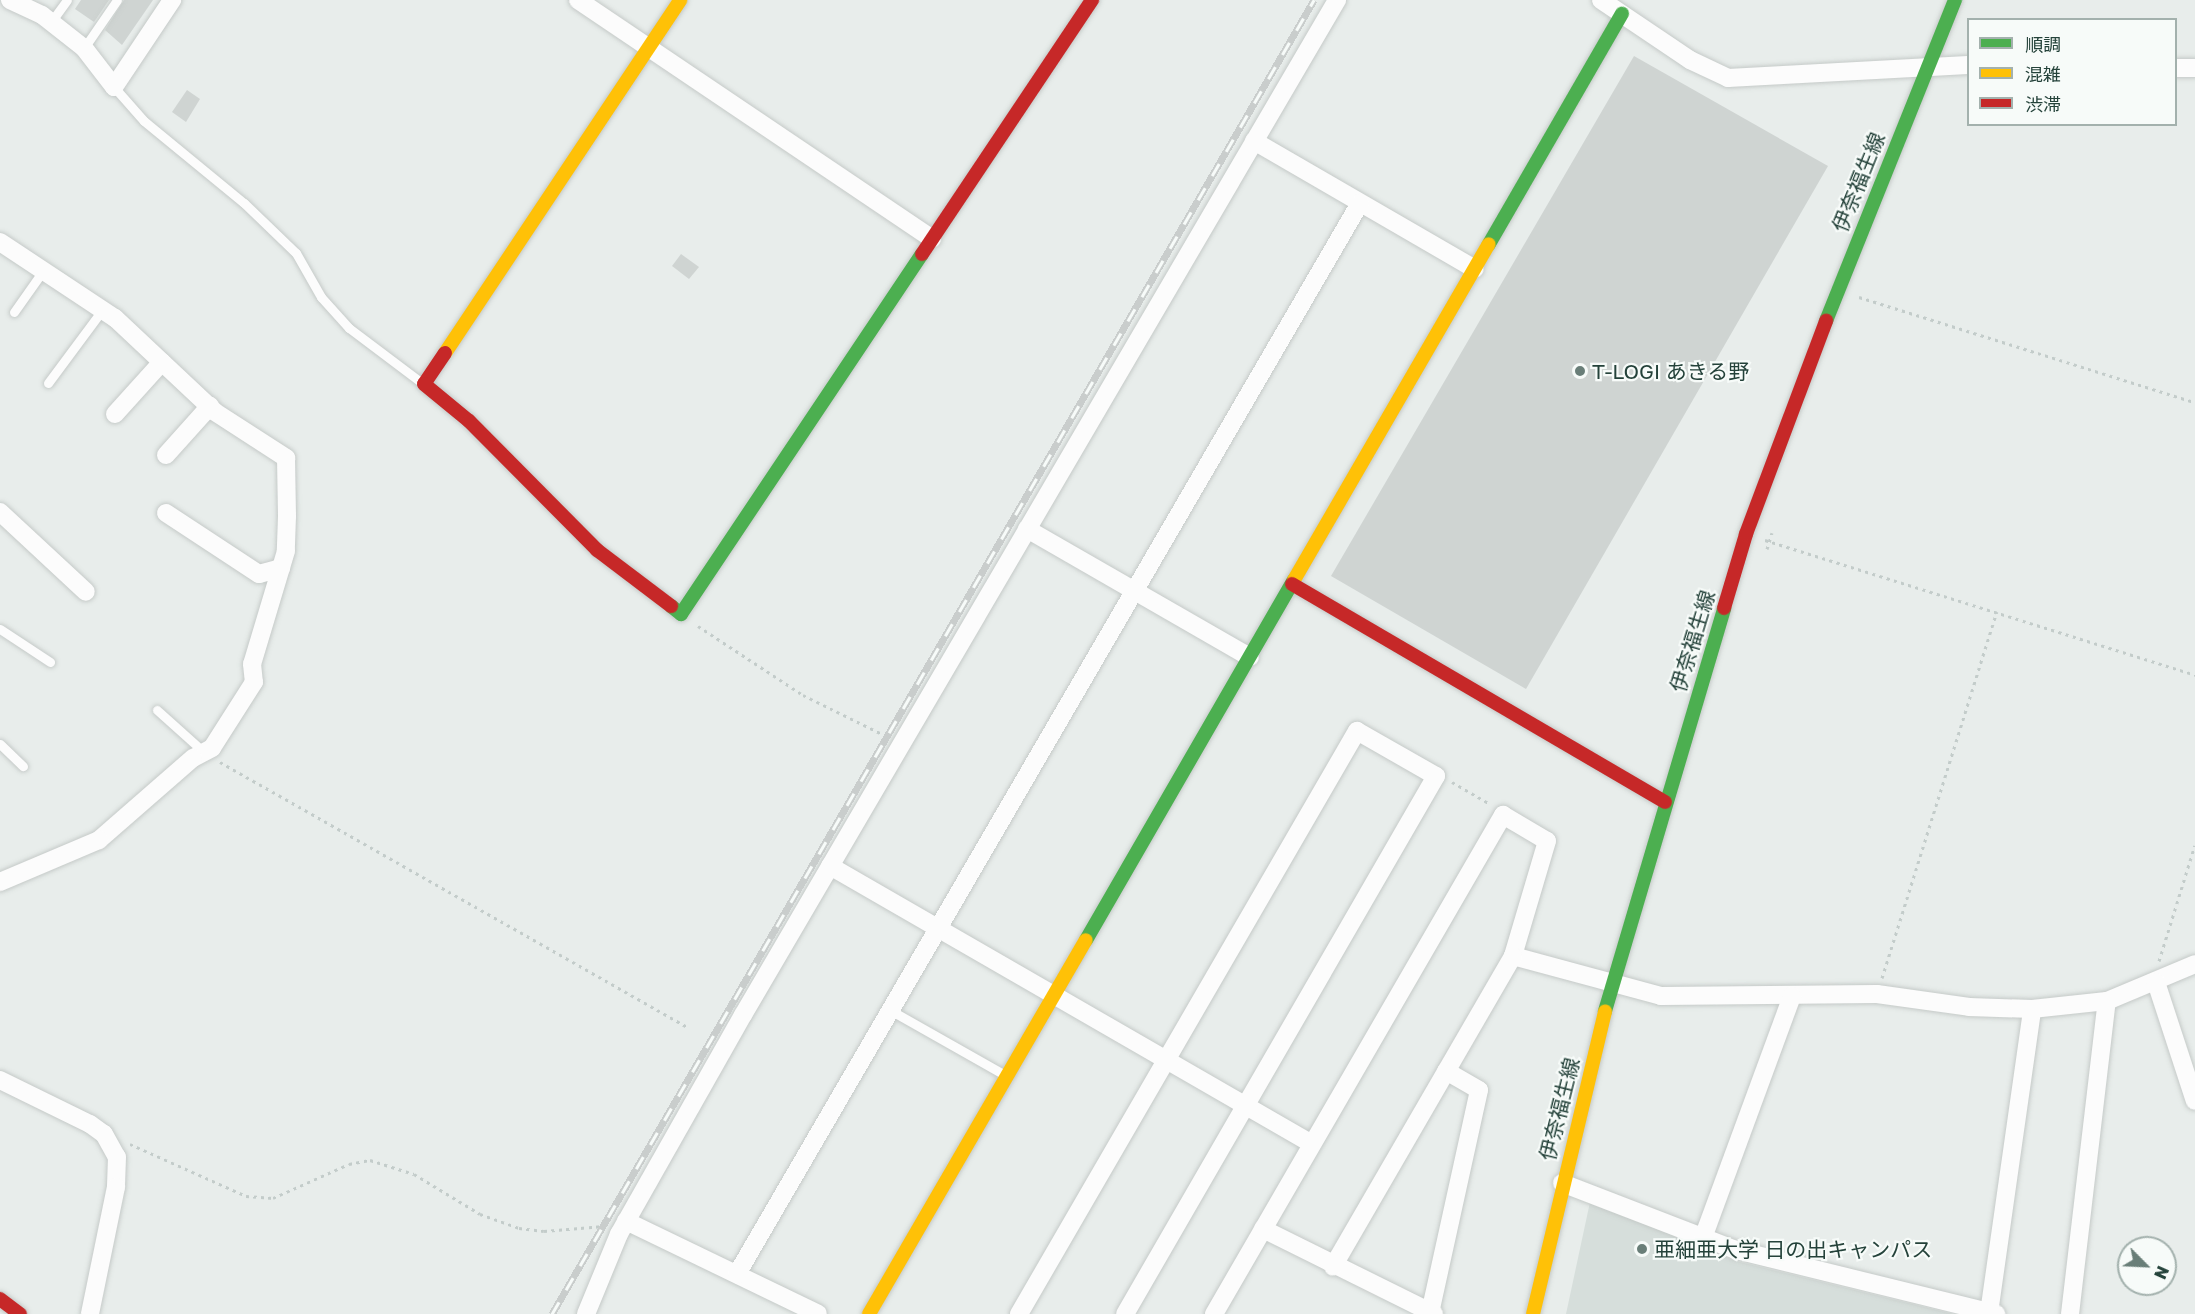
<!DOCTYPE html>
<html>
<head>
<meta charset="utf-8">
<style>
  body { margin:0 }
  #map { position:relative; width:2195px; height:1314px; overflow:hidden; background:#e8edeb; font-family:"Golos Text","Noto Sans JP",sans-serif }
  div>[style] { position:absolute }
  .built>* { inset:0; background:#d6dedb }
  .building>* { inset:0; background:#cfd4d2 }
  .path>* { height:3px; margin-top:-1.5px; transform-origin:0; background:repeating-linear-gradient(90deg,#c3ccca 0 3px,transparent 0 7.5px) }
  .roads { filter:drop-shadow(0 0 2px #c5cac8) drop-shadow(0 0 2px #c5cac8) }
  .lane>* { height:9px; margin:-4.5px; padding:0 4.5px; transform-origin:4.5px; border-radius:4.5px; background:#fcfcfc }
  .street>* { height:18px; margin:-9px; padding:0 9px; transform-origin:9px; border-radius:9px; background:#fcfcfc }
  .fast>* { height:14px; margin:-7px; padding:0 7px; transform-origin:7px; border-radius:7px; background:#4caf50 }
  .slow>* { height:14px; margin:-7px; padding:0 7px; transform-origin:7px; border-radius:7px; background:#ffc107 }
  .jam>* { height:14px; margin:-7px; padding:0 7px; transform-origin:7px; border-radius:7px; background:#c62828 }
  .rail>* { height:7px; margin-top:-3.5px; transform-origin:0; background:repeating-linear-gradient(90deg,#f7fbf9 0 14px,#c9cdcc 0 28px); box-sizing:border-box; border-block:2px solid #c9cdcc }
  .dots>* { width:16px; height:16px; translate:-50% -50%; box-sizing:border-box; border:3px solid #f7fbf9; border-radius:50% }
  span { translate:-50% -50%; white-space:nowrap; text-align:center; line-height:1.15; -webkit-text-stroke:4.5px #f7fbf9; paint-order:stroke }
  .street-label { font-size:21px; color:#24423a }
  .poi-label { font-size:21px; color:#24423a }
  .left { translate:0 -50%; text-align:left }
  .legend { position:absolute; left:1967px; top:18px; width:210px; height:108px; box-sizing:border-box; background:#f7fbf9; border:2px solid #a3b1ad; margin:0; padding:8px 10px; list-style:none; font-size:18px; color:#24423a }
  .legend li { display:flex; align-items:center; gap:12px; height:30px }
  .legend b { width:30px; border:2px solid #a3b1ad }
  .north { position:absolute; left:2117px; top:1236px; width:60px; height:60px; box-sizing:border-box; background:#f7fbf9; border:2px solid #a3b1ad; border-radius:50%; rotate:114deg; font-size:16px; font-weight:700; line-height:24px; text-align:center; color:#24423a }
  .north::after { content:''; display:block; margin:auto; width:21px; height:27px; background:#697e78; clip-path:polygon(50% 0,100% 100%,50% 72%,0 100%) }
</style>
</head>
<body>
<div id="map">
  <div class="built">
    <i style="clip-path:polygon(1590px 1202px,1736px 1261px,1953px 1314px,1566px 1314px)"></i>
  </div>
  <div class="building">
    <i style="clip-path:polygon(81px 0,109px 0,94px 22px,75px 9px)"></i>
    <i style="clip-path:polygon(124px 0,153px 0,122px 45px,105px 30px)"></i>
    <i style="clip-path:polygon(1634px 56px,1828px 166px,1526px 689px,1331px 576px)"></i>
    <i style="clip-path:polygon(187px 90px,200px 99px,186px 122px,172px 112px)"></i>
    <i style="clip-path:polygon(681px 254px,699px 267px,689px 279px,672px 266px)"></i>
  </div>
  <div class="path">
    <i style="left:1859px;top:297px;width:352px;rotate:17.4deg"></i>
    <i style="left:1765px;top:540px;width:451px;rotate:17.4deg"></i>
    <i style="left:1767px;top:549px;width:17px;rotate:-73deg"></i>
    <i style="left:698px;top:626px;width:126px;rotate:33.3deg"></i>
    <i style="left:803px;top:695px;width:93px;rotate:26.3deg"></i>
    <i style="left:220px;top:762px;width:539px;rotate:29.56deg"></i>
    <i style="left:1452px;top:782px;width:44px;rotate:30.1deg"></i>
    <i style="left:2159px;top:961px;width:121px;rotate:-72.8deg"></i>
    <i style="left:1882px;top:978px;width:384px;rotate:-72.6deg"></i>
    <i style="left:130px;top:1144px;width:127px;rotate:24.1deg"></i>
    <i style="left:246px;top:1196px;width:27px;rotate:4deg"></i>
    <i style="left:273px;top:1198px;width:83px;rotate:-24.1deg"></i>
    <i style="left:349px;top:1164px;width:21px;rotate:-11deg"></i>
    <i style="left:370px;top:1160px;width:46px;rotate:17.7deg"></i>
    <i style="left:414px;top:1174px;width:77px;rotate:31.2deg"></i>
    <i style="left:480px;top:1214px;width:41px;rotate:19.7deg"></i>
    <i style="left:519px;top:1228px;width:25px;rotate:7deg"></i>
    <i style="left:544px;top:1231px;width:60px;rotate:-4.8deg"></i>
  </div>
  <div class="roads">
    <div class="lane">
      <i style="left:51px;top:22px;width:27px;rotate:-54deg"></i>
      <i style="left:84px;top:48px;width:58px;rotate:-55.5deg"></i>
      <i style="left:114px;top:87px;width:45px;rotate:48.6deg"></i>
      <i style="left:144px;top:121px;width:129px;rotate:39.4deg"></i>
      <i style="left:244px;top:203px;width:72px;rotate:43.9deg"></i>
      <i style="left:296px;top:253px;width:51px;rotate:60.4deg"></i>
      <i style="left:321px;top:297px;width:42px;rotate:47.9deg"></i>
      <i style="left:349px;top:328px;width:91px;rotate:37deg"></i>
      <i style="left:14px;top:312px;width:54px;rotate:-54.8deg"></i>
      <i style="left:48px;top:383px;width:92px;rotate:-53.4deg"></i>
      <i style="left:0;top:629px;width:60px;rotate:33.4deg"></i>
      <i style="left:157px;top:710px;width:64px;rotate:41.9deg"></i>
      <i style="left:0;top:744px;width:32px;rotate:44deg"></i>
      <i style="left:890px;top:1010px;width:132px;rotate:29.5deg"></i>
    </div>
    <div class="street">
      <i style="left:10px;top:0;width:35px;rotate:25deg"></i>
      <i style="left:42px;top:15px;width:53px;rotate:38.2deg"></i>
      <i style="left:84px;top:48px;width:49px;rotate:52.4deg"></i>
      <i style="left:114px;top:87px;width:105px;rotate:-56.3deg"></i>
      <i style="left:578px;top:0;width:427px;rotate:34deg"></i>
      <i style="left:1601px;top:0;width:107px;rotate:34deg"></i>
      <i style="left:1690px;top:60px;width:42px;rotate:25.3deg"></i>
      <i style="left:1728px;top:78px;width:240px;rotate:-3.1deg"></i>
      <i style="left:2176px;top:68px;width:19px"></i>
      <i style="left:1254px;top:141px;width:255px;rotate:30.1deg"></i>
      <i style="left:0;top:242px;width:138px;rotate:33.5deg"></i>
      <i style="left:115px;top:318px;width:137px;rotate:43.2deg"></i>
      <i style="left:215px;top:412px;width:85px;rotate:32.9deg"></i>
      <i style="left:286px;top:458px;width:58px;rotate:89deg"></i>
      <i style="left:287px;top:516px;width:35px;rotate:92deg"></i>
      <i style="left:286px;top:551px;width:118px;rotate:106.7deg"></i>
      <i style="left:252px;top:664px;width:18px;rotate:84deg"></i>
      <i style="left:254px;top:682px;width:78px;rotate:122.5deg"></i>
      <i style="left:212px;top:748px;width:21px;rotate:152deg"></i>
      <i style="left:193px;top:758px;width:125px;rotate:138.9deg"></i>
      <i style="left:99px;top:840px;width:108px;rotate:157deg"></i>
      <i style="left:115px;top:414px;width:70px;rotate:-47.9deg"></i>
      <i style="left:166px;top:455px;width:66px;rotate:-48.1deg"></i>
      <i style="left:0;top:512px;width:117px;rotate:42.9deg"></i>
      <i style="left:166px;top:513px;width:111px;rotate:33.3deg"></i>
      <i style="left:259px;top:574px;width:23px;rotate:-15deg"></i>
      <i style="left:1027px;top:529px;width:257px;rotate:29.9deg"></i>
      <i style="left:830px;top:866px;width:556px;rotate:29.97deg"></i>
      <i style="left:1513px;top:956px;width:153px;rotate:15.1deg"></i>
      <i style="left:1661px;top:996px;width:216px;rotate:-0.5deg"></i>
      <i style="left:1877px;top:994px;width:93px;rotate:8deg"></i>
      <i style="left:1969px;top:1007px;width:63px;rotate:1.8deg"></i>
      <i style="left:2032px;top:1009px;width:75px;rotate:-6.1deg"></i>
      <i style="left:2107px;top:1001px;width:95px;rotate:-22.8deg"></i>
      <i style="left:2156px;top:982px;width:125px;rotate:71.9deg"></i>
      <i style="left:0;top:1080px;width:100px;rotate:26.1deg"></i>
      <i style="left:90px;top:1124px;width:17px;rotate:36deg"></i>
      <i style="left:104px;top:1134px;width:26px;rotate:61deg"></i>
      <i style="left:117px;top:1157px;width:30px;rotate:92deg"></i>
      <i style="left:116px;top:1187px;width:130px;rotate:101.6deg"></i>
      <i style="left:1562px;top:1183px;width:186px;rotate:21.1deg"></i>
      <i style="left:1736px;top:1250px;width:268px;rotate:13.8deg"></i>
      <i style="left:626px;top:1221px;width:213px;rotate:25.8deg"></i>
      <i style="left:1263px;top:1229px;width:191px;rotate:26.4deg"></i>
      <i style="left:1703px;top:1238px;width:258px;rotate:-69.8deg"></i>
      <i style="left:737px;top:1274px;width:1239px;rotate:-59.81deg"></i>
      <i style="left:1430px;top:1313px;width:228px;rotate:-77.6deg"></i>
      <i style="left:1479px;top:1090px;width:38px;rotate:-150deg"></i>
      <i style="left:1989px;top:1313px;width:307px;rotate:-81.9deg"></i>
      <i style="left:586px;top:1314px;width:87px;rotate:-67.6deg"></i>
      <i style="left:619px;top:1234px;width:252px;rotate:-60.5deg"></i>
      <i style="left:743px;top:1015px;width:1176px;rotate:-59.66deg"></i>
      <i style="left:1019px;top:1314px;width:674px;rotate:-59.9deg"></i>
      <i style="left:1357px;top:731px;width:91px;rotate:29.7deg"></i>
      <i style="left:1436px;top:776px;width:621px;rotate:120.03deg"></i>
      <i style="left:1214px;top:1314px;width:577px;rotate:-59.92deg"></i>
      <i style="left:1503px;top:815px;width:51px;rotate:30.6deg"></i>
      <i style="left:1547px;top:841px;width:120px;rotate:106.5deg"></i>
      <i style="left:1513px;top:956px;width:359px;rotate:120.1deg"></i>
      <i style="left:2070px;top:1314px;width:315px;rotate:-83.3deg"></i>
    </div>
    <div class="fast">
      <i style="left:1489px;top:244px;width:266px;rotate:-60deg"></i>
      <i style="left:1826px;top:321px;width:346px;rotate:-68.1deg"></i>
      <i style="left:671px;top:606px;width:13px;rotate:39deg"></i>
      <i style="left:681px;top:614px;width:433px;rotate:-56.2deg"></i>
      <i style="left:1086px;top:940px;width:416px;rotate:-60deg"></i>
      <i style="left:1605px;top:1011px;width:420px;rotate:-73.5deg"></i>
    </div>
    <div class="slow">
      <i style="left:445px;top:353px;width:424px;rotate:-56.3deg"></i>
      <i style="left:1294px;top:580px;width:388px;rotate:-59.9deg"></i>
      <i style="left:869px;top:1314px;width:432px;rotate:-59.9deg"></i>
      <i style="left:1533px;top:1314px;width:311px;rotate:-76.6deg"></i>
    </div>
    <div class="jam">
      <i style="left:922px;top:254px;width:306px;rotate:-56.2deg"></i>
      <i style="left:445px;top:353px;width:37px;rotate:124deg"></i>
      <i style="left:424px;top:384px;width:58px;rotate:39.4deg"></i>
      <i style="left:469px;top:421px;width:182px;rotate:45.2deg"></i>
      <i style="left:597px;top:550px;width:93px;rotate:37.1deg"></i>
      <i style="left:1292px;top:584px;width:432px;rotate:30.3deg"></i>
      <i style="left:1724px;top:608px;width:77px;rotate:-73.4deg"></i>
      <i style="left:1746px;top:534px;width:228px;rotate:-69.4deg"></i>
      <i style="left:0;top:1299px;width:25px;rotate:37deg"></i>
    </div>
  </div>
  <div class="rail">
    <i style="left:552px;top:1314px;width:1519px;rotate:-59.89deg"></i>
  </div>
  <div class="dots">
    <i style="left:1580px;top:371px;background:#697e78"></i>
    <i style="left:1642px;top:1249px;background:#697e78"></i>
  </div>
  <div class="street-label">
    <span style="left:1858px;top:182px;rotate:-68deg">伊奈福生線</span>
    <span style="left:1692px;top:641px;rotate:-73deg">伊奈福生線</span>
    <span style="left:1559px;top:1109px;rotate:-76deg">伊奈福生線</span>
  </div>
  <div class="poi-label">
    <span class="left" style="left:1592px;top:371px">T-LOGI あきる野</span>
    <span class="left" style="left:1654px;top:1249px">亜細亜大学 日の出キャンパス</span>
  </div>
  <ul class="legend">
  <li><b style="height:8px;background:#4caf50"></b>順調</li>
  <li><b style="height:8px;background:#ffc107"></b>混雑</li>
  <li><b style="height:8px;background:#c62828"></b>渋滞</li>
  </ul>
  <div class="north">N</div>
</div>
</body>
</html>
